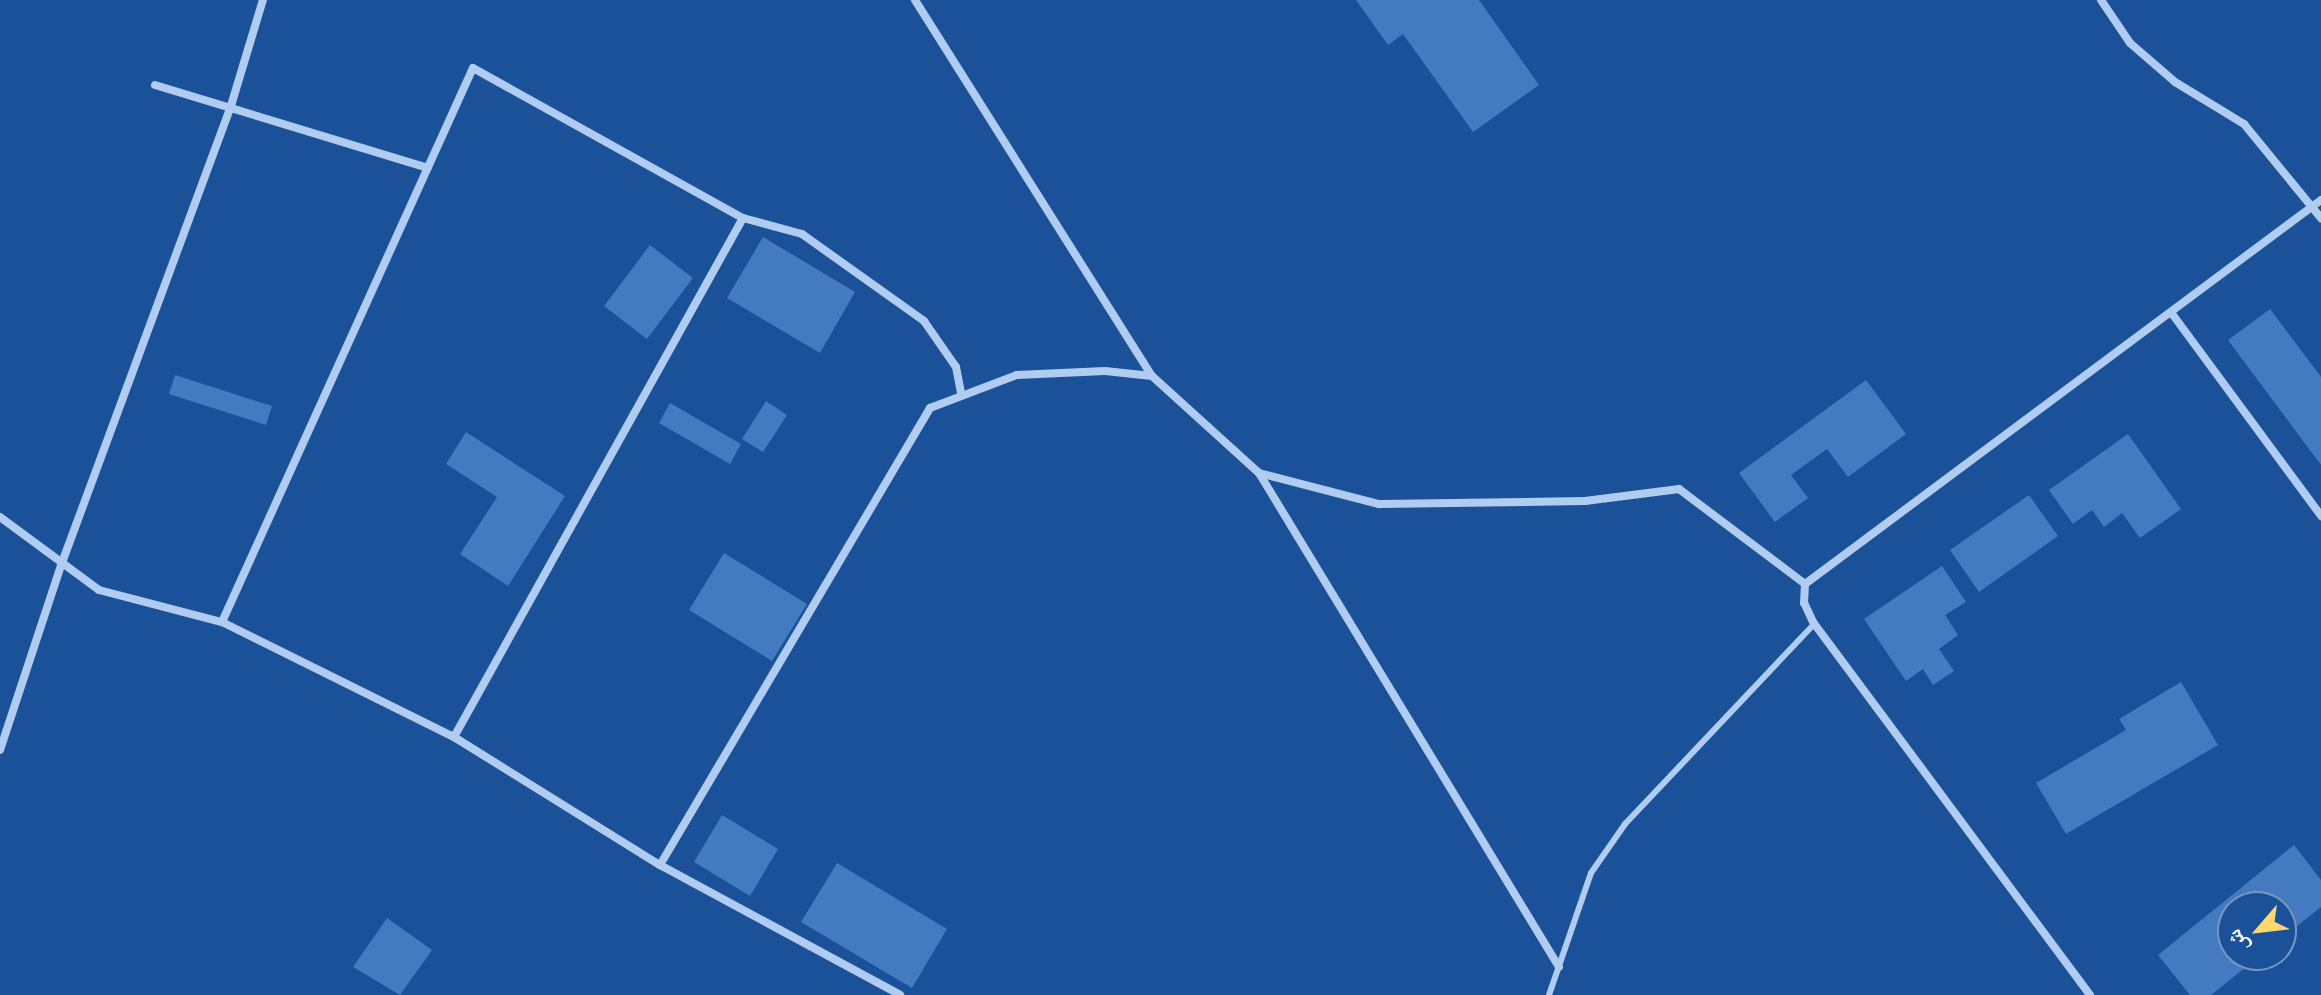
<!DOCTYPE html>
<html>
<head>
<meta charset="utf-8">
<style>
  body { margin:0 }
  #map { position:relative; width:2321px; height:995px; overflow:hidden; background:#1a5199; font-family:Karla,"Noto Naskh Arabic",sans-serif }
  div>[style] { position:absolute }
  .building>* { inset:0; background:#447ac0 }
  .service>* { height:6px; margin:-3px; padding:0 3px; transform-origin:3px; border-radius:3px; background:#b0cdf1 }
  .minor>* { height:8px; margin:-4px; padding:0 4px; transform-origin:4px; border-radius:4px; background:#b0cdf1 }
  span { translate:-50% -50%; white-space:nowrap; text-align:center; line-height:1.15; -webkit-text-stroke:6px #1a5199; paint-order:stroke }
  .north { position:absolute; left:2217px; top:891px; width:80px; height:80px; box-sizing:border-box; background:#1a5199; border:2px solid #7697c2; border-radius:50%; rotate:242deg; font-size:22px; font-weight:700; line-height:32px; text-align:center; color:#fff }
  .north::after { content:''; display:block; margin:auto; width:28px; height:36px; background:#ffd770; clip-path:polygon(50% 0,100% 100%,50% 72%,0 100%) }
</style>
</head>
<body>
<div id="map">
  <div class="building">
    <i style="clip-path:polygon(1356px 0,1479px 0,1539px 85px,1473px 132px,1403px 34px,1388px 45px)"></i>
    <i style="clip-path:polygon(763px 237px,855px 292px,820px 353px,727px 298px)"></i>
    <i style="clip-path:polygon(650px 245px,693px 278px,647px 339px,604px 306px)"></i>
    <i style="clip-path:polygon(2270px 309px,2321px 377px,2321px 465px,2228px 340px)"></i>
    <i style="clip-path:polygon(175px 375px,272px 406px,266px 425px,169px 394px)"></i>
    <i style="clip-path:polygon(1866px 380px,1906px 434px,1848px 477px,1827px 449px,1791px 475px,1808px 498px,1775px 522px,1739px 473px)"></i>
    <i style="clip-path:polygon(766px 401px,787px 415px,763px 452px,742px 439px)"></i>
    <i style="clip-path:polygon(670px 403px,741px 444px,730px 464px,659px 423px)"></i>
    <i style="clip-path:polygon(466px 432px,565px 496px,508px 586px,460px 554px,497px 497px,446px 464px)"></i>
    <i style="clip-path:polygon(2128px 434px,2181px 509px,2140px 538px,2122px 513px,2104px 527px,2092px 510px,2073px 524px,2049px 490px)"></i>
    <i style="clip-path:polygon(2029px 495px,2058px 536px,1979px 592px,1950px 550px)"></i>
    <i style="clip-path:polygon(724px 553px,807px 604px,772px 661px,689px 610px)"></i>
    <i style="clip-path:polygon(1942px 566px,1966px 602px,1945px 615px,1958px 635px,1939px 649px,1954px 671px,1933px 685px,1923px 669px,1906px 681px,1864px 619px)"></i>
    <i style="clip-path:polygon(2181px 682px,2218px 745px,2066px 834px,2036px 783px,2126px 730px,2119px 719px)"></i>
    <i style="clip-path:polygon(722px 815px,778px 849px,750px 896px,694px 862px)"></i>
    <i style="clip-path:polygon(2294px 845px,2321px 880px,2321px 907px,2281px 939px,2281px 907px,2233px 907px,2233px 955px,2261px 955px,2211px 995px,2190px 995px,2158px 955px)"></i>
    <i style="clip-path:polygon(837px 863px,947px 929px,912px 988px,801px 922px)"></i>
    <i style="clip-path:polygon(387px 918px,432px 950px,400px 995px,353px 967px)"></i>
  </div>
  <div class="service">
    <i style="left:1549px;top:995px;width:129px;rotate:-71deg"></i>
    <i style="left:1591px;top:873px;width:60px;rotate:-55.2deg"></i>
    <i style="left:1625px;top:824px;width:275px;rotate:-46.6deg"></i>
  </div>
  <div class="minor">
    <i style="left:915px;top:0;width:444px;rotate:57.8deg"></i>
    <i style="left:2101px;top:0;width:52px;rotate:56deg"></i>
    <i style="left:2130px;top:43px;width:60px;rotate:40.9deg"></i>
    <i style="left:2175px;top:82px;width:81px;rotate:31.3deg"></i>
    <i style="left:2244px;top:124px;width:122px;rotate:50.7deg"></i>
    <i style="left:155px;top:85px;width:285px;rotate:16.9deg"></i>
    <i style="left:2173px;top:315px;width:250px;rotate:53.6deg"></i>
    <i style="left:1259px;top:473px;width:578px;rotate:58.73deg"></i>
    <i style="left:0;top:517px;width:123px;rotate:36.4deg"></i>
    <i style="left:99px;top:590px;width:127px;rotate:14.6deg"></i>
    <i style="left:222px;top:622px;width:259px;rotate:26.4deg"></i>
    <i style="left:454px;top:737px;width:243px;rotate:31.9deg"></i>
    <i style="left:660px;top:865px;width:273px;rotate:28.4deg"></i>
    <i style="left:222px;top:622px;width:608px;rotate:-65.63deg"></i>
    <i style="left:473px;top:68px;width:309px;rotate:29.1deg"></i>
    <i style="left:743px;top:218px;width:61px;rotate:15.2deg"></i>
    <i style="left:802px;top:234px;width:150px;rotate:35.5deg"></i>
    <i style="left:924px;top:321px;width:56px;rotate:55.2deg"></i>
    <i style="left:956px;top:367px;width:26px;rotate:79deg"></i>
    <i style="left:454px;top:737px;width:594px;rotate:-60.89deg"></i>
    <i style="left:0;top:750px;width:200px;rotate:-71.7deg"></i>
    <i style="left:63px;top:560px;width:481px;rotate:-69.7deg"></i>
    <i style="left:230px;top:109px;width:114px;rotate:-73.2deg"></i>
    <i style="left:660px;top:865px;width:531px;rotate:-59.42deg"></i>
    <i style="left:930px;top:408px;width:93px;rotate:-20.8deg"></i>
    <i style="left:1017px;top:375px;width:88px;rotate:-2.6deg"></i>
    <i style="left:1105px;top:371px;width:47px;rotate:6.1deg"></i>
    <i style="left:1152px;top:376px;width:144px;rotate:42.2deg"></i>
    <i style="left:1259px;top:473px;width:124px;rotate:14.5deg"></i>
    <i style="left:1379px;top:504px;width:206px;rotate:-0.8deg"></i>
    <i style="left:1585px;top:501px;width:95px;rotate:-7.3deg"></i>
    <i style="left:1679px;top:489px;width:158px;rotate:37deg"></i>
    <i style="left:2090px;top:995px;width:462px;rotate:-126.6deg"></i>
    <i style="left:1814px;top:624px;width:23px;rotate:-115deg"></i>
    <i style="left:1804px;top:603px;width:19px;rotate:-87deg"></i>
    <i style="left:1805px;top:584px;width:643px;rotate:-36.66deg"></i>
  </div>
  <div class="north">ش</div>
</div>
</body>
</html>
